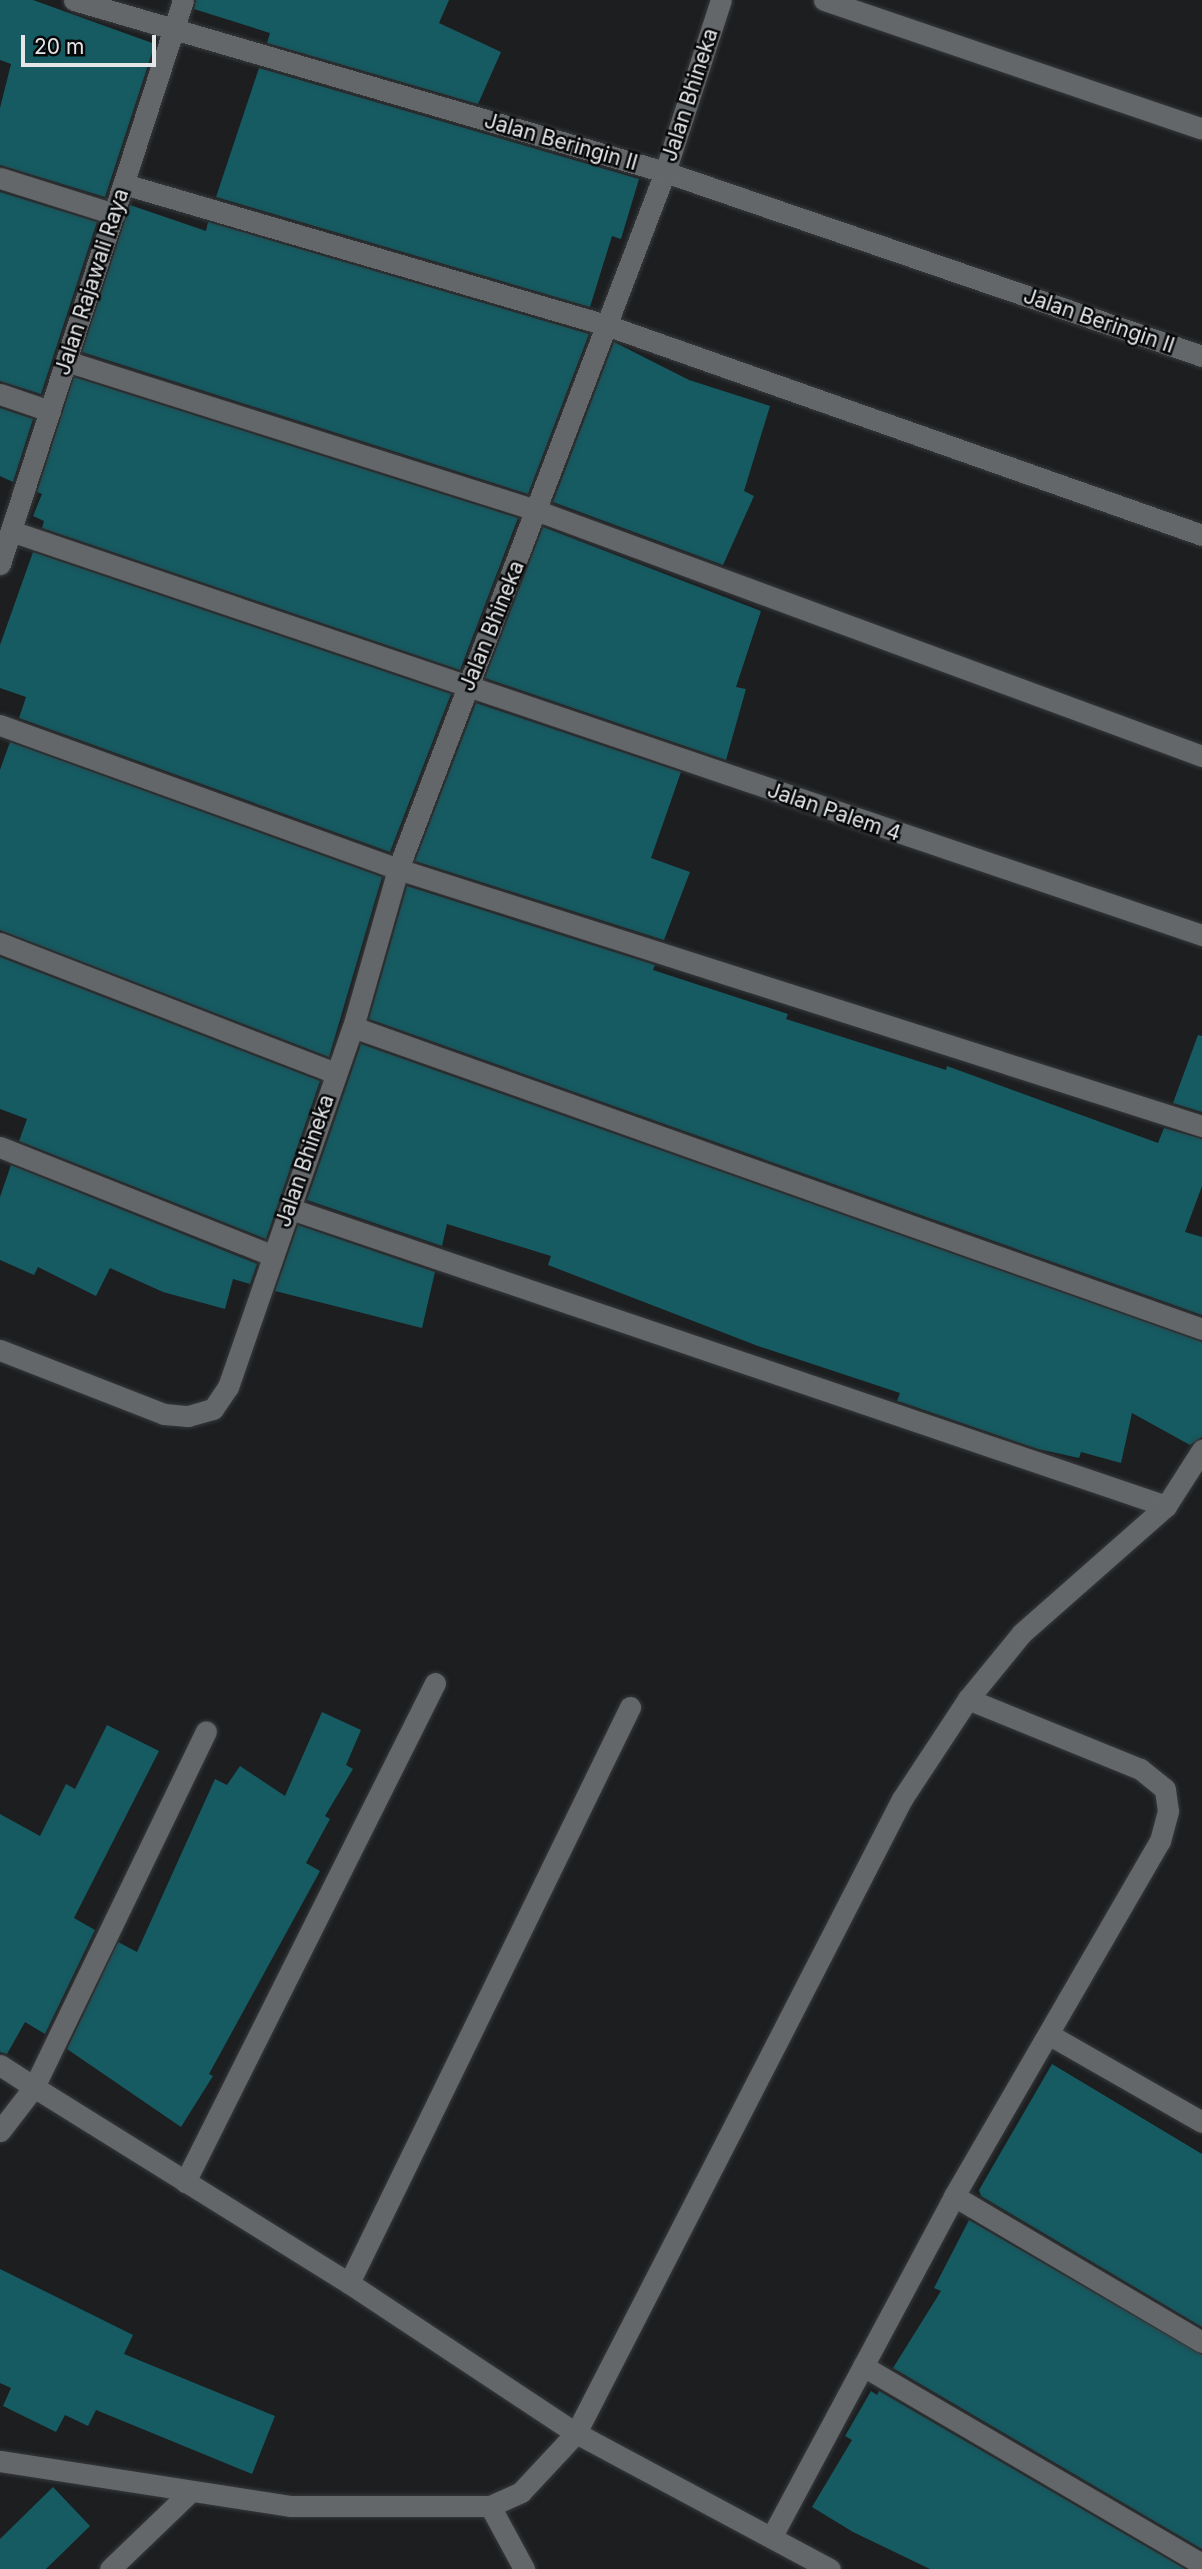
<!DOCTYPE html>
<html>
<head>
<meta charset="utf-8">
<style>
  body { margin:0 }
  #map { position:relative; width:1202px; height:2569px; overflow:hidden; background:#1c1e20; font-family:Inter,sans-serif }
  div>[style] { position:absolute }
  .building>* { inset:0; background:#165b62 }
  .roads { filter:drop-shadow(0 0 2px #37393b) drop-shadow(0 0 2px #37393b) }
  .minor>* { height:21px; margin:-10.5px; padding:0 10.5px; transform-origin:10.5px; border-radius:10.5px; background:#646769 }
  span { translate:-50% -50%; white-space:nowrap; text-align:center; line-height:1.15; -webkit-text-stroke:5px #070809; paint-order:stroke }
  .street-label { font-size:21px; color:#e5e6e8 }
  .scale { position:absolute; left:21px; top:35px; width:135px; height:32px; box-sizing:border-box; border:4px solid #e5e6e8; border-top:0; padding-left:9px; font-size:21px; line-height:24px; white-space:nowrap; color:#e5e6e8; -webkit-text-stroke:5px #070809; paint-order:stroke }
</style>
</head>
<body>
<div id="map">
  <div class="building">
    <i style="clip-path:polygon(0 0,33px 0,155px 44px,105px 197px,0 165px,0 108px,11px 64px,0 60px)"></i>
    <i style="clip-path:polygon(196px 0,449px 0,439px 23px,501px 52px,478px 104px,267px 43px,270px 33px,194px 9px)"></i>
    <i style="clip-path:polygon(259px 68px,639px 179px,621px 239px,612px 236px,590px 307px,216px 197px)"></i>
    <i style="clip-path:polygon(0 192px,97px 222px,41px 394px,0 381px)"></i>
    <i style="clip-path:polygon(130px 205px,206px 231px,208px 222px,589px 334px,528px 494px,82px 352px)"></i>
    <i style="clip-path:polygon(614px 342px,689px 380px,770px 406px,744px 491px,754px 496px,723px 565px,553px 502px)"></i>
    <i style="clip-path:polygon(74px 377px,518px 518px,460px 670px,42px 528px,44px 521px,33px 516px,42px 494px,37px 492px)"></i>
    <i style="clip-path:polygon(0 408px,33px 419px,13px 482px,0 476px)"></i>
    <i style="clip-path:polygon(543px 527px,761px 611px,736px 687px,746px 689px,726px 760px,485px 678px)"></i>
    <i style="clip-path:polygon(33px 552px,451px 694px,390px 852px,19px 718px,26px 697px,0 688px,0 645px)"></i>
    <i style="clip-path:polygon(476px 703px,681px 772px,651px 858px,690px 872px,664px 940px,415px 861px)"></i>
    <i style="clip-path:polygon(10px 742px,382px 877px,329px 1057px,0 930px,0 770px)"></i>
    <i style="clip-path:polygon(407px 886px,655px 965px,653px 970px,788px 1014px,786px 1019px,946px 1070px,947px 1066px,1158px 1143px,1164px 1128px,1202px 1139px,1202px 1186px,1185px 1232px,1202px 1237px,1202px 1315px,369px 1019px)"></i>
    <i style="clip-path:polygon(0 957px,320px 1081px,266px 1239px,19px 1141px,27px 1119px,0 1109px)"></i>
    <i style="clip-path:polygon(1198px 1035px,1202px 1036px,1202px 1112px,1173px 1103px)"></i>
    <i style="clip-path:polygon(361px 1044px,1202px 1342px,1202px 1437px,1190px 1445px,1132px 1413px,1121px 1463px,1081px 1452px,1079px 1458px,1038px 1449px,901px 1402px,897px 1401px,900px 1393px,758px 1346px,548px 1265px,551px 1256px,447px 1224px,442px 1246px,307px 1200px)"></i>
    <i style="clip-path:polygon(11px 1165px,257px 1264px,250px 1284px,233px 1279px,225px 1309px,163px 1292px,110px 1268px,96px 1296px,38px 1267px,34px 1275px,0 1260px,0 1197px)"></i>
    <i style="clip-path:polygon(298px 1225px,435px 1272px,422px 1328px,275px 1291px)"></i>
    <i style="clip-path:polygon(322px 1712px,361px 1730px,346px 1765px,353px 1769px,325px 1816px,330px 1819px,306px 1863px,320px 1871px,209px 2074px,213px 2076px,181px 2127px,67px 2049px,118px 1942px,137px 1952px,215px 1779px,227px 1785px,240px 1766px,285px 1796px)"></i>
    <i style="clip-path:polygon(107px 1725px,159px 1751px,74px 1918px,95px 1930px,45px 2034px,25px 2022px,7px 2054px,0 2052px,0 1814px,40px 1836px,66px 1784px,75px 1789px)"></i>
    <i style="clip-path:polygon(1052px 2064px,1202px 2154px,1202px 2327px,981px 2196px,979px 2190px)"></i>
    <i style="clip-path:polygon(969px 2220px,1202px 2355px,1202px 2549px,893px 2368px,941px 2291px,934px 2288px)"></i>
    <i style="clip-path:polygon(0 2269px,133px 2335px,124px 2354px,275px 2416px,252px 2474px,96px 2410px,88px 2426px,65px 2415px,56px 2432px,3px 2406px,11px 2388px,0 2383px)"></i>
    <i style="clip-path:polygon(871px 2391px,877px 2395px,879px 2391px,1185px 2569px,930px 2569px,853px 2532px,812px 2507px,852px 2440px,845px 2436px)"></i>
    <i style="clip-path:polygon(53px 2487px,90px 2526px,46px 2569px,0 2569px,0 2539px)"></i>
  </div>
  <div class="roads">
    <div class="minor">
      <i style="left:74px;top:0;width:616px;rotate:16.23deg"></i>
      <i style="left:665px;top:172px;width:568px;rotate:18.91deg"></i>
      <i style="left:824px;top:0;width:399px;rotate:18.8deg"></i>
      <i style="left:0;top:178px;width:120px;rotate:17.5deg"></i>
      <i style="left:124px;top:184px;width:502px;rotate:16.31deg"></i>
      <i style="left:606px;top:325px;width:632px;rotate:19.41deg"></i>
      <i style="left:66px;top:361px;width:495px;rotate:17.6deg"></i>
      <i style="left:538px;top:511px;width:708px;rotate:20.25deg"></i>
      <i style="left:0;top:394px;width:53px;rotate:18.8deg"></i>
      <i style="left:11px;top:531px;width:1258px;rotate:18.74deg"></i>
      <i style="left:0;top:564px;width:593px;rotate:-72.02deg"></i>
      <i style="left:0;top:725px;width:423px;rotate:19.9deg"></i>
      <i style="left:398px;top:869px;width:844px;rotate:17.73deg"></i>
      <i style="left:0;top:943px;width:359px;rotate:21.2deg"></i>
      <i style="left:353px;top:1027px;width:901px;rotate:19.58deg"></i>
      <i style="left:0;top:1147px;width:292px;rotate:21.7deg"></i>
      <i style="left:291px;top:1209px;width:924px;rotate:18.75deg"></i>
      <i style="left:0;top:1350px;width:176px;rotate:21.3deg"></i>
      <i style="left:164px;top:1414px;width:24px;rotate:5deg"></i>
      <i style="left:188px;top:1416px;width:26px;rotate:-16deg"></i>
      <i style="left:213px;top:1409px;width:27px;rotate:-56deg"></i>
      <i style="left:228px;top:1387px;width:381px;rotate:-70.9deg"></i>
      <i style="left:353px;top:1027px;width:164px;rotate:-74.1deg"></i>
      <i style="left:398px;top:869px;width:746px;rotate:-69.04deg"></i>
      <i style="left:665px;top:172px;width:181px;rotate:-72deg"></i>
      <i style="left:1050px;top:2035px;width:175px;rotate:29.8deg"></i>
      <i style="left:0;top:2065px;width:40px;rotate:32.9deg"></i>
      <i style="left:34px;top:2087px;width:395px;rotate:-64.2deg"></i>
      <i style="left:0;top:2131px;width:56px;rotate:-52.3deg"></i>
      <i style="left:34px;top:2087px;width:371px;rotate:31.9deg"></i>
      <i style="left:349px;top:2283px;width:272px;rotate:33.5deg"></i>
      <i style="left:576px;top:2433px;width:288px;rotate:28.2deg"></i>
      <i style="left:185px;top:2182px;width:558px;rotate:-63.39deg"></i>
      <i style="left:954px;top:2196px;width:288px;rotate:30.5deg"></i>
      <i style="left:349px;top:2283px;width:641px;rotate:-63.99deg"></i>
      <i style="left:863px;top:2366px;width:393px;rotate:30.3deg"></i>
      <i style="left:0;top:2461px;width:293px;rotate:8.8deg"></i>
      <i style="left:290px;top:2506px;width:200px"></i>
      <i style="left:490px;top:2506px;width:34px;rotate:-24deg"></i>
      <i style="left:521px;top:2492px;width:81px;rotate:-47deg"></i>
      <i style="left:576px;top:2433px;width:713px;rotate:-62.79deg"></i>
      <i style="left:902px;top:1799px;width:120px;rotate:-56.6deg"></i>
      <i style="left:968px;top:1699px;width:85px;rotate:-50.7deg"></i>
      <i style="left:1022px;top:1633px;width:192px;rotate:-41.4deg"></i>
      <i style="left:1166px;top:1506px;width:67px;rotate:-57.3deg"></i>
      <i style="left:490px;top:2506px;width:72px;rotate:61.6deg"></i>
      <i style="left:772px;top:2536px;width:386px;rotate:-61.8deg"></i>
      <i style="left:954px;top:2196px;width:410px;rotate:-59.9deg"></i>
      <i style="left:1160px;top:1841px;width:31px;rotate:-75deg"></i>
      <i style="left:1168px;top:1811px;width:22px;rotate:-98deg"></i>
      <i style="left:1165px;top:1789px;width:32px;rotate:-141deg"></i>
      <i style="left:1140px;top:1769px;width:186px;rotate:-157.9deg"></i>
      <i style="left:110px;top:2569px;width:110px;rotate:-43.9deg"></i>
    </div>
  </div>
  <div class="street-label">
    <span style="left:690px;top:95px;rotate:-72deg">Jalan Bhineka</span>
    <span style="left:561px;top:142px;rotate:16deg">Jalan Beringin II</span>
    <span style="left:92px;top:282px;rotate:-72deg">Jalan Rajawali Raya</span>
    <span style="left:1099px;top:321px;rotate:19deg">Jalan Beringin II</span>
    <span style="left:492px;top:626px;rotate:-68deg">Jalan Bhineka</span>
    <span style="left:834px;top:812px;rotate:19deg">Jalan Palem 4</span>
    <span style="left:305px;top:1161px;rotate:-71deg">Jalan Bhineka</span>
  </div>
  <div class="scale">20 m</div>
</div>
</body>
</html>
